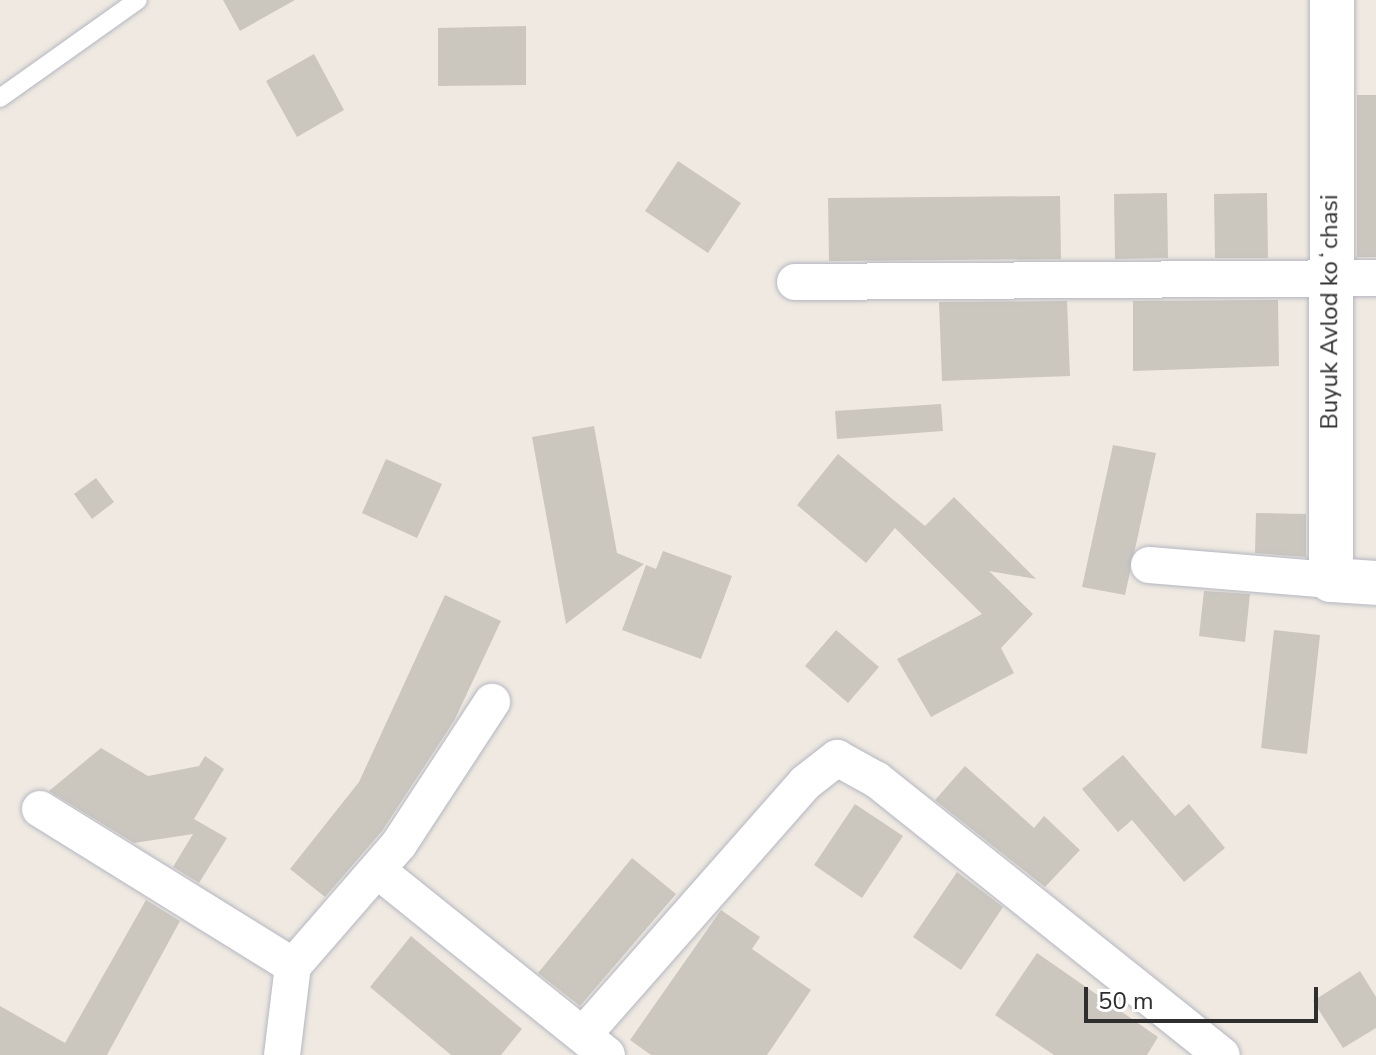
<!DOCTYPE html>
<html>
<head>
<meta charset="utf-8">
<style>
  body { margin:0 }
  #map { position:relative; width:1376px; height:1055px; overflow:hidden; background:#efe9e1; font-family:"Nunito Sans",sans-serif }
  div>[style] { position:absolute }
  .building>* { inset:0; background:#cbc7bf }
  .roads { filter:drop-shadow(0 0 2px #b4b7c1) drop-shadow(0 0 2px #b4b7c1) }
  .service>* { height:18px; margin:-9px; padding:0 9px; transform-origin:9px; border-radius:9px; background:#fff }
  .minor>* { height:36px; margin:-18px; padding:0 18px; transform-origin:18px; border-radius:18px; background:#fff }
  .tertiary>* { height:44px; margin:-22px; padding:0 22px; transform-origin:22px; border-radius:22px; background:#fff }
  span { translate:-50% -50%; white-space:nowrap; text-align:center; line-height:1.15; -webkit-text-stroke:7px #fff; paint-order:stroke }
  .street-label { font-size:24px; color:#2e2e2e }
  .scale { position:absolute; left:1084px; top:987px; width:234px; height:36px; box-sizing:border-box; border:4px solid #2e2e2e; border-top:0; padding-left:10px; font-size:24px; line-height:28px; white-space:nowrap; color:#2e2e2e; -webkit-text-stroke:6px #fff; paint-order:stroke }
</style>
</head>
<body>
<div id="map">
  <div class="building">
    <i style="clip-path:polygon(223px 0,295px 0,240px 31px)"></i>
    <i style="clip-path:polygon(526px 26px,526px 85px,438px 86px,438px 28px)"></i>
    <i style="clip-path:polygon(314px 54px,344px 110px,297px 137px,266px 81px)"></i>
    <i style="clip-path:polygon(1357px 95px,1376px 95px,1376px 257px,1357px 257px)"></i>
    <i style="clip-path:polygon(678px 161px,741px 203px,708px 253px,645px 211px)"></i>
    <i style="clip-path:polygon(1167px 193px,1168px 258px,1115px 259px,1114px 194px)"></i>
    <i style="clip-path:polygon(1267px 193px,1268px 258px,1215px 258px,1214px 194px)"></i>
    <i style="clip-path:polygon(1060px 196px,1061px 259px,829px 261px,828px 198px)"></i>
    <i style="clip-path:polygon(1278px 300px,1279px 366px,1133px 371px,1133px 301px)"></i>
    <i style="clip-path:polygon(1067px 301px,1070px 376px,942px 381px,939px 302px)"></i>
    <i style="clip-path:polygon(941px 404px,943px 431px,837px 439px,835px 411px)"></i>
    <i style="clip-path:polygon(594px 426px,617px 553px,644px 564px,566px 624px,532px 437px)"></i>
    <i style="clip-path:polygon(1113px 445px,1156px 453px,1125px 595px,1082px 587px)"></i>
    <i style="clip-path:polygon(838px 454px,925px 526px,954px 497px,1036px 579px,989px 571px,1033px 614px,1001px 648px,1014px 673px,931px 717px,897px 659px,982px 614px,895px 528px,866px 563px,797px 505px)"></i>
    <i style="clip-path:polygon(386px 459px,442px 484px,417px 538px,362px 513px)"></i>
    <i style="clip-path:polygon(96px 478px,114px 502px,92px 519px,74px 494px)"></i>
    <i style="clip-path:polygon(1256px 513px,1306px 514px,1306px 557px,1255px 553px)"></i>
    <i style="clip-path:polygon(663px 551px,732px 576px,701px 659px,622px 630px,646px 565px,656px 569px)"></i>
    <i style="clip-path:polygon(1204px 591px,1250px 594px,1245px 642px,1199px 636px)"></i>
    <i style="clip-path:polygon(445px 595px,501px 621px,454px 721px,382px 831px,325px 897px,290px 869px,359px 782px)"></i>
    <i style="clip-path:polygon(836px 630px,879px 667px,848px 703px,805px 666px)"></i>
    <i style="clip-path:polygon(1274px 630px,1320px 635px,1307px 754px,1261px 748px)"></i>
    <i style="clip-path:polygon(101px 748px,148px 776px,199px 766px,205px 756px,224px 769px,194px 819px,227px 838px,199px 883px,173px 867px,193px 834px,134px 843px,49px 791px)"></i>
    <i style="clip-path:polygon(1123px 755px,1175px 816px,1189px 804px,1225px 848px,1184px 882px,1132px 820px,1118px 832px,1082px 789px)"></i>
    <i style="clip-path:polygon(965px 766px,1034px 828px,1044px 816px,1080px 850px,1045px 887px,935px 800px)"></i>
    <i style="clip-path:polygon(855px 804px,903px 836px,862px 898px,814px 865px)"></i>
    <i style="clip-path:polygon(632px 858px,676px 894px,580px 1006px,538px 973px)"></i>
    <i style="clip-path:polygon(957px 872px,1003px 907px,961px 970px,913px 937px)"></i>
    <i style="clip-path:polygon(146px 900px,180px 921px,107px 1055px,0 1055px,0 1006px,65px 1043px)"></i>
    <i style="clip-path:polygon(721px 910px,760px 937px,752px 949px,811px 990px,767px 1055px,651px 1055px,630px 1040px)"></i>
    <i style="clip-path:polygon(411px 936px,522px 1029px,501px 1055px,451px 1055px,370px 987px)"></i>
    <i style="clip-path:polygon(1037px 953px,1158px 1037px,1147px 1055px,1054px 1055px,995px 1015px)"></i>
    <i style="clip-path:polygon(1360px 971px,1376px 997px,1376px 1028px,1343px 1048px,1313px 1001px)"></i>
  </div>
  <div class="roads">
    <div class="service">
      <i style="left:0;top:98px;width:169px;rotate:-35.4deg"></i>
    </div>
    <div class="minor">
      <i style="left:795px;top:282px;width:581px;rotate:-0.39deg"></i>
      <i style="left:1149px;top:565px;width:183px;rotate:4.7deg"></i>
      <i style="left:40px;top:809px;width:298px;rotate:31.8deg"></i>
      <i style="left:377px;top:870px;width:295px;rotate:38.8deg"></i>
      <i style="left:583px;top:1035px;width:336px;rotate:-48.6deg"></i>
      <i style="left:805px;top:783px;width:41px;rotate:-38deg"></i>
      <i style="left:837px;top:758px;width:46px;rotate:28.8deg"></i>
      <i style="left:877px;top:780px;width:441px;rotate:38.6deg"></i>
      <i style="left:282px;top:1055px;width:90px;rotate:-83deg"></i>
      <i style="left:293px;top:966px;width:162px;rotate:-49deg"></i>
      <i style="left:399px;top:844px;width:170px;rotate:-56.8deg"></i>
    </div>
    <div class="tertiary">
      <i style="left:1332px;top:0;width:580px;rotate:90.1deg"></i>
      <i style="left:1331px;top:580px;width:45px;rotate:3.8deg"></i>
    </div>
  </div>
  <div class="street-label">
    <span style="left:1330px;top:312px;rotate:-90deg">Buyuk Avlod koʻchasi</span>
  </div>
  <div class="scale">50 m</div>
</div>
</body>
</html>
